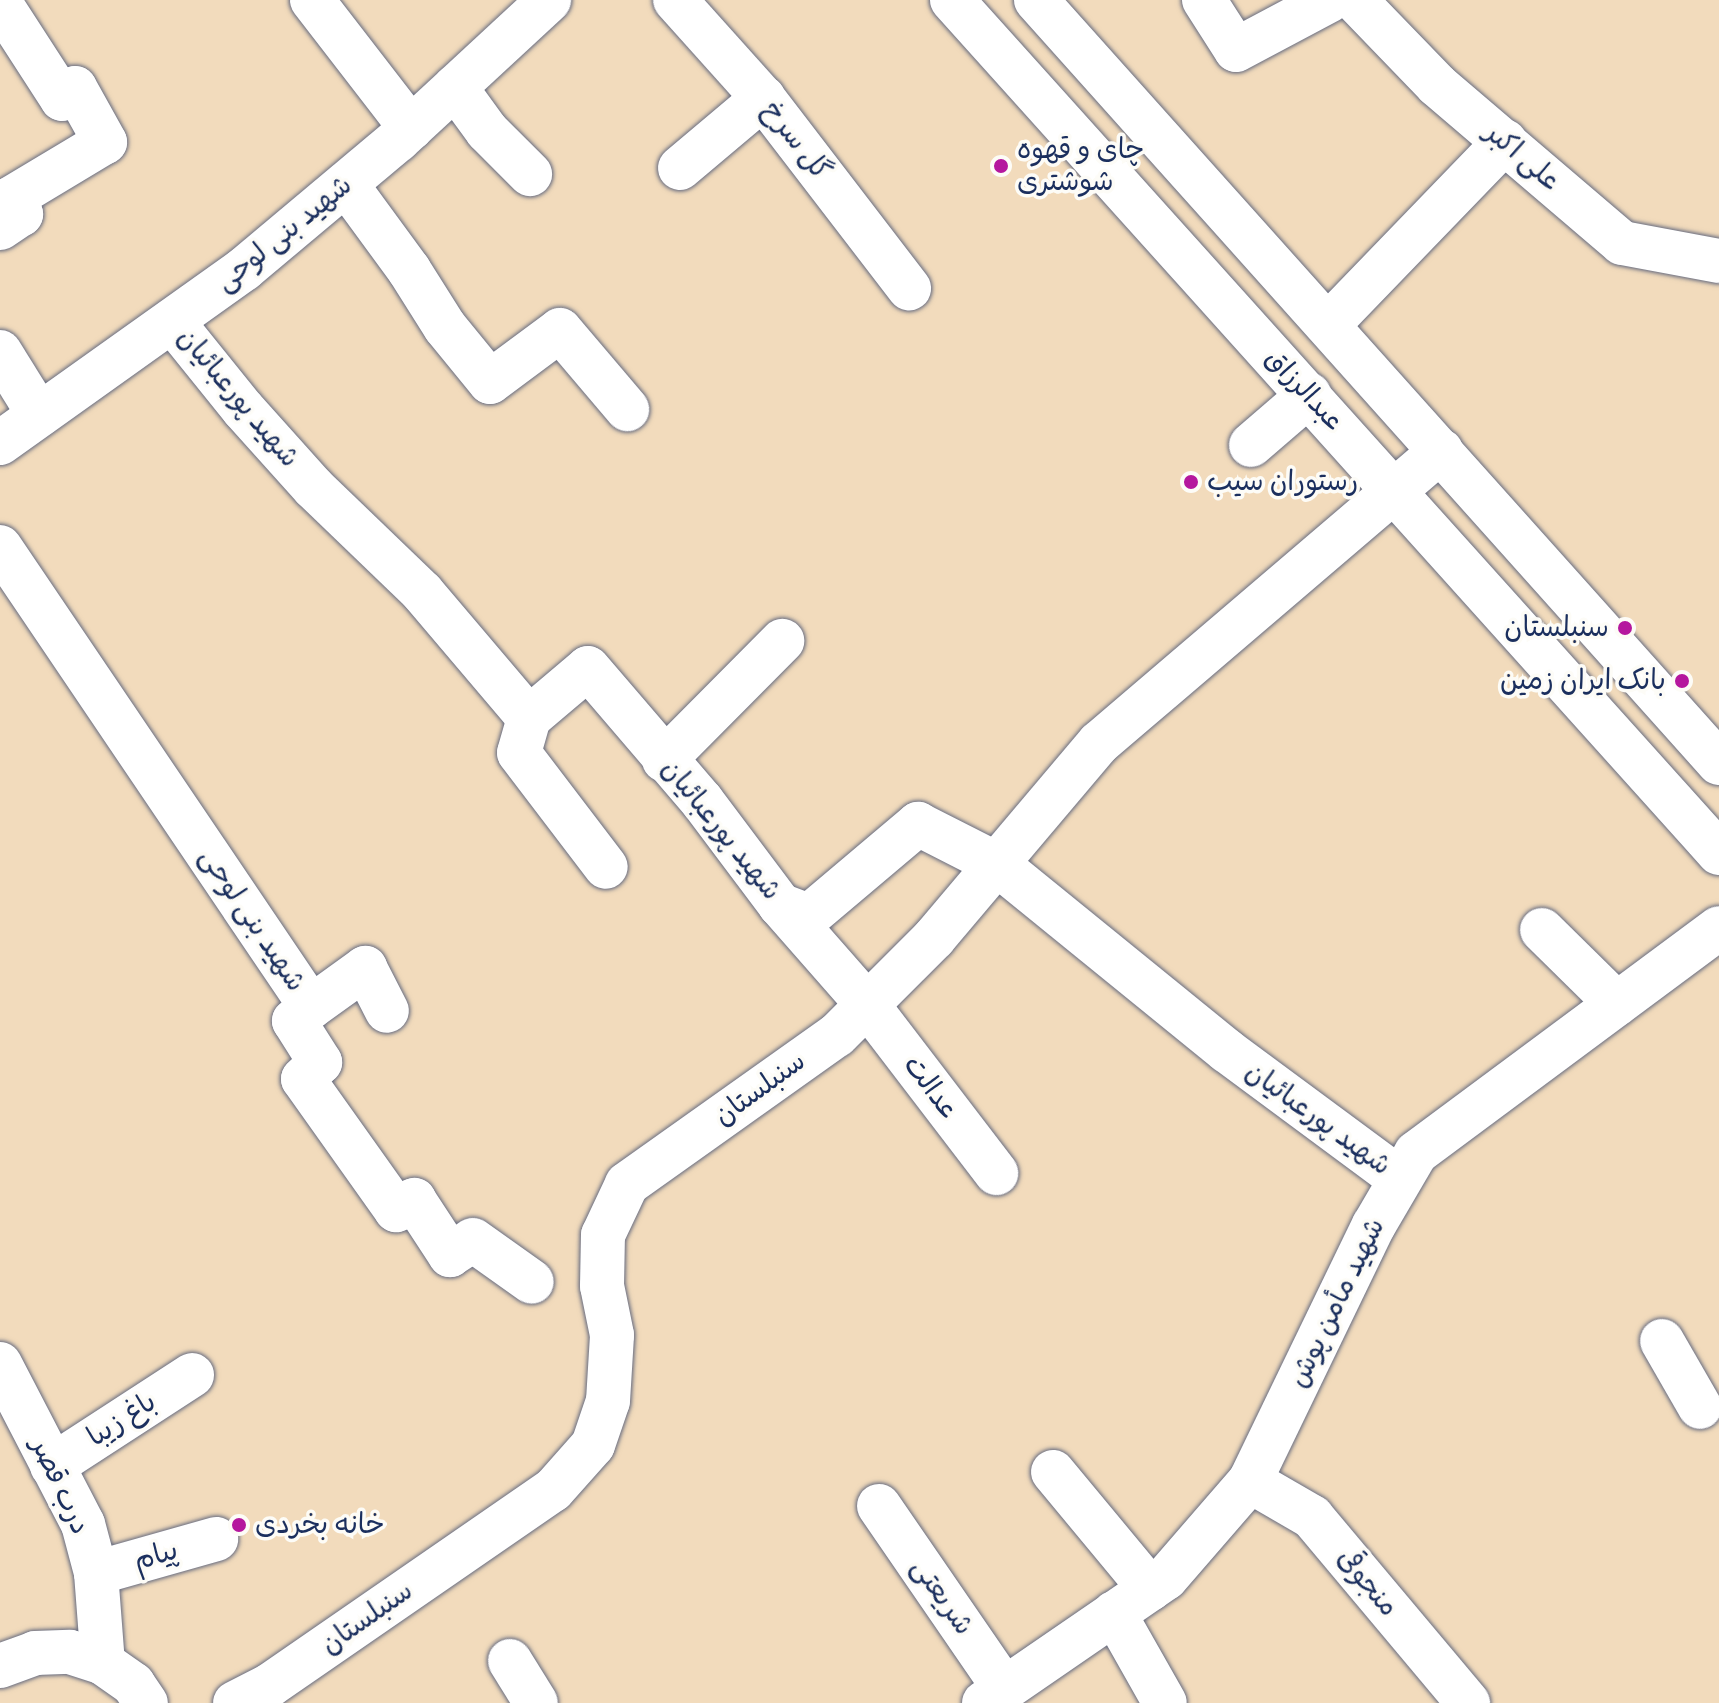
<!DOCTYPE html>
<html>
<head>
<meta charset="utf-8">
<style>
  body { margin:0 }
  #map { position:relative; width:1719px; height:1703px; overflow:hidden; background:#f2dbbc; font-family:Pangolin,"Playpen Sans Arabic",sans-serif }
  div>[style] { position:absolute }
  .roads { filter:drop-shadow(0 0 2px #666b7f) drop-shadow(0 0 2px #666b7f) }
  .minor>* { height:44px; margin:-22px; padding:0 22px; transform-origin:22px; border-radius:22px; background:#fff }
  .tertiary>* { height:44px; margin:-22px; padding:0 22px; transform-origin:22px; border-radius:22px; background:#fff }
  .primary>* { height:44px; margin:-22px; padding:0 22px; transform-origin:22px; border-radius:22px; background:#fff }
  .dots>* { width:22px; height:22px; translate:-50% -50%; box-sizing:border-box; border:4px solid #fdfcf7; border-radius:50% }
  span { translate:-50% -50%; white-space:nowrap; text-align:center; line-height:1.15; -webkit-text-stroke:7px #fdfcf7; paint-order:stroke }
  .street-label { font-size:28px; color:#1b2f5e }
  .poi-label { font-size:28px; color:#1b2f5e }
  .left { translate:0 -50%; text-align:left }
  .right { translate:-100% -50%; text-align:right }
</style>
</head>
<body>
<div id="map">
  <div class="roads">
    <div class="minor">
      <i style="left:312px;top:0;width:162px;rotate:52.3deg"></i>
      <i style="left:675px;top:0;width:132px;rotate:48.1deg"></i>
      <i style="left:763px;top:98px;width:240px;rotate:52.5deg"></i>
      <i style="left:1204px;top:0;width:59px;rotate:57.4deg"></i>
      <i style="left:1236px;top:50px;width:106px;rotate:-28deg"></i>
      <i style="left:1355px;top:0;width:118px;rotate:46deg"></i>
      <i style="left:1437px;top:85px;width:243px;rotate:40.5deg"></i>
      <i style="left:1622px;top:243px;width:99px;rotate:10.5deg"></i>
      <i style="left:0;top:3px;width:114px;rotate:57.1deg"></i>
      <i style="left:62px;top:99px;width:17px;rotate:-40deg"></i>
      <i style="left:75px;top:88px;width:62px;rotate:60.9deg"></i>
      <i style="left:105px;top:142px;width:111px;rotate:149deg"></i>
      <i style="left:10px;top:199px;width:19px;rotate:54deg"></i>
      <i style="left:21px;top:214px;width:25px;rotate:146deg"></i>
      <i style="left:455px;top:87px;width:54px;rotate:54deg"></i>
      <i style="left:487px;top:131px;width:61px;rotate:45deg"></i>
      <i style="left:680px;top:168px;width:109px;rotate:-40.1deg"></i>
      <i style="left:346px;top:184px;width:107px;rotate:53.8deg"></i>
      <i style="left:409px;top:270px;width:67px;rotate:57.7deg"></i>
      <i style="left:445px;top:327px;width:71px;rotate:50.7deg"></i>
      <i style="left:490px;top:382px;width:87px;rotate:-36.6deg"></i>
      <i style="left:560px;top:330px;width:104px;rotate:49.7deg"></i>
      <i style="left:172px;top:321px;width:113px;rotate:51.1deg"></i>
      <i style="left:243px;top:409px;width:106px;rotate:48.1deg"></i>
      <i style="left:314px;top:488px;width:150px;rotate:43.9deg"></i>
      <i style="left:422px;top:592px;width:165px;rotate:49.7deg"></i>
      <i style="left:529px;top:718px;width:77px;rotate:-40.3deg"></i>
      <i style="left:588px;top:668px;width:175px;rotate:49.4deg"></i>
      <i style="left:702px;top:801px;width:130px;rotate:53.1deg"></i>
      <i style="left:780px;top:905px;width:132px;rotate:48.7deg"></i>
      <i style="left:867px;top:1004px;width:213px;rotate:52.6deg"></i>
      <i style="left:1328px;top:325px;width:255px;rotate:-46deg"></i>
      <i style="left:0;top:352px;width:74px;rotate:58.2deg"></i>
      <i style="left:0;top:443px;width:300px;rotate:-35.5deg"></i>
      <i style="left:244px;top:269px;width:201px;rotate:-40deg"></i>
      <i style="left:398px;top:140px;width:206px;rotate:-42.8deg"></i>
      <i style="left:1251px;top:445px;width:77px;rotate:-40.8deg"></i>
      <i style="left:0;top:547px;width:555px;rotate:55.94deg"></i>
      <i style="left:311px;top:1007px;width:22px;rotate:141deg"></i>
      <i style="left:294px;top:1021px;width:49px;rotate:57.6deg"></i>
      <i style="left:320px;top:1062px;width:24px;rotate:135deg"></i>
      <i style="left:303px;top:1079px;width:161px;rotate:54.6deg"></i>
      <i style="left:396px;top:1210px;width:21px;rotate:-29deg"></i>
      <i style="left:414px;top:1200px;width:66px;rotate:56.8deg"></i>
      <i style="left:450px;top:1255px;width:27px;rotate:-33deg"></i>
      <i style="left:473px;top:1240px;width:72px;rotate:35.4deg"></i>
      <i style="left:529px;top:718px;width:36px;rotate:106deg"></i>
      <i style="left:519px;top:753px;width:143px;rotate:52.7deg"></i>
      <i style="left:664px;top:760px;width:168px;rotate:-45.2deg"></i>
      <i style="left:780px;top:905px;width:31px;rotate:21deg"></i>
      <i style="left:809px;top:916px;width:143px;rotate:-40.2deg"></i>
      <i style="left:918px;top:824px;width:89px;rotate:26.9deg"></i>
      <i style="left:997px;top:864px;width:296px;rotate:39.1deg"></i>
      <i style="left:1227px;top:1051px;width:215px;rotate:36.5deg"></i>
      <i style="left:1542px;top:930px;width:105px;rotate:44.6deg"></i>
      <i style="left:311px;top:1007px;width:67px;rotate:-35.8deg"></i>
      <i style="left:365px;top:968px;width:48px;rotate:62.9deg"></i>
      <i style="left:1662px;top:1341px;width:76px;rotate:60.1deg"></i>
      <i style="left:0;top:1364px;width:180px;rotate:62.6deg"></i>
      <i style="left:83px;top:1524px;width:51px;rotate:75.1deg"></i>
      <i style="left:96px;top:1573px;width:90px;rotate:85.6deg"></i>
      <i style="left:52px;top:1466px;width:167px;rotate:-33deg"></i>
      <i style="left:1053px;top:1472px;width:152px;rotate:50.3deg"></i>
      <i style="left:1250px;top:1481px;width:72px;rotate:30.1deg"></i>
      <i style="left:1312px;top:1517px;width:243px;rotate:50deg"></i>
      <i style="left:879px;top:1506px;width:222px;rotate:55.5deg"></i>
      <i style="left:96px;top:1573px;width:125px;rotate:-15.8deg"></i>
      <i style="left:1114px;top:1613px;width:103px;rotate:60.5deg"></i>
      <i style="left:510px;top:1661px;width:49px;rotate:58.2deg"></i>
      <i style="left:984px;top:1703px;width:221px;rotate:-34.5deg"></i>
      <i style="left:1166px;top:1578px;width:128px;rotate:-49.1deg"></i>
      <i style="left:1250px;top:1481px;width:284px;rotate:-64.2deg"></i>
      <i style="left:1374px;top:1225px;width:83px;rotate:-59.7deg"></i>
      <i style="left:1416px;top:1153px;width:377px;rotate:-36.6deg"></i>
    </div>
    <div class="tertiary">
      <i style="left:0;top:1666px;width:37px;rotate:-20deg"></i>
      <i style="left:35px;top:1653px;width:35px;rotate:-2deg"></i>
      <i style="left:70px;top:1652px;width:35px;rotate:18deg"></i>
      <i style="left:103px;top:1663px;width:37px;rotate:35deg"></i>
      <i style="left:133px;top:1684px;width:23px;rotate:56deg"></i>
      <i style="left:235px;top:1703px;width:39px;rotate:-27deg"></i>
      <i style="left:270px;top:1685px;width:344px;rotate:-34.6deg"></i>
      <i style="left:553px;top:1490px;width:60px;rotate:-48.4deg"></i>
      <i style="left:593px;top:1445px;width:46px;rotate:-71.2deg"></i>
      <i style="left:608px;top:1401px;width:66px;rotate:-86.5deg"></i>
      <i style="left:612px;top:1335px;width:50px;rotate:-101.5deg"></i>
      <i style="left:602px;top:1286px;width:51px;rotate:-88.9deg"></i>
      <i style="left:603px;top:1235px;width:56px;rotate:-64.8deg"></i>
      <i style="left:627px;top:1184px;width:257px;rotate:-35.4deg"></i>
      <i style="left:837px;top:1035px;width:137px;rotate:-45deg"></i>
      <i style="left:934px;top:938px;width:255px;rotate:-49.8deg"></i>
      <i style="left:1099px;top:743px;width:450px;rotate:-40.5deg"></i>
    </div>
    <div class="primary">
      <i style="left:952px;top:0;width:1147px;rotate:48.04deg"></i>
      <i style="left:1036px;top:0;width:1024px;rotate:48.17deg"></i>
    </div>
  </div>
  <div class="dots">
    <i style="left:1001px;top:166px;background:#b5179e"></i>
    <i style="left:1191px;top:482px;background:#b5179e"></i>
    <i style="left:1625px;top:628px;background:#b5179e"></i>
    <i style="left:1682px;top:681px;background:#b5179e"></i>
    <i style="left:239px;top:1525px;background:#b5179e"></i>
  </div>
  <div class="street-label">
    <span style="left:796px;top:141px;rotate:52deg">گل سرخ</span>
    <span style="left:1522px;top:157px;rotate:40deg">علی اکبر</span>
    <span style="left:284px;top:234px;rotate:-39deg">شهید بنی لوحی</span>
    <span style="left:1304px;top:390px;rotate:47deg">عبدالرزاق</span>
    <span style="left:238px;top:398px;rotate:50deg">شهید پورعبائیان</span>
    <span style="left:721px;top:830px;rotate:51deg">شهید پورعبائیان</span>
    <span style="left:252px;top:920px;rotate:56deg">شهید بنی لوحی</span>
    <span style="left:931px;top:1088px;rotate:53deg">عدالت</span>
    <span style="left:760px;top:1089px;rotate:-36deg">سنبلستان</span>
    <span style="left:1318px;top:1119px;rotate:36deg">شهید پورعبائیان</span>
    <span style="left:1337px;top:1303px;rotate:-64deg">شهید مأمن پوش</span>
    <span style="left:122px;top:1420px;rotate:-33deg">باغ زیبا</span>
    <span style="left:60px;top:1486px;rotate:65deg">درب قصر</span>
    <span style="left:156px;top:1556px;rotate:-16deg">پیام</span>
    <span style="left:1367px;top:1583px;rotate:50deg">منجوقی</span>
    <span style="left:942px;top:1597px;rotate:55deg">شریعتی</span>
    <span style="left:367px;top:1618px;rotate:-35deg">سنبلستان</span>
  </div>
  <div class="poi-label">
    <span class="left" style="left:1017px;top:166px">چای و قهوه<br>شوشتری</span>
    <span class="left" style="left:1207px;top:482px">رستوران سيب</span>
    <span class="right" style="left:1609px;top:628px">سنبلستان</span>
    <span class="right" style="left:1666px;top:681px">بانک ایران زمین</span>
    <span class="left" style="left:255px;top:1525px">خانه بخردی</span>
  </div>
</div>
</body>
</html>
